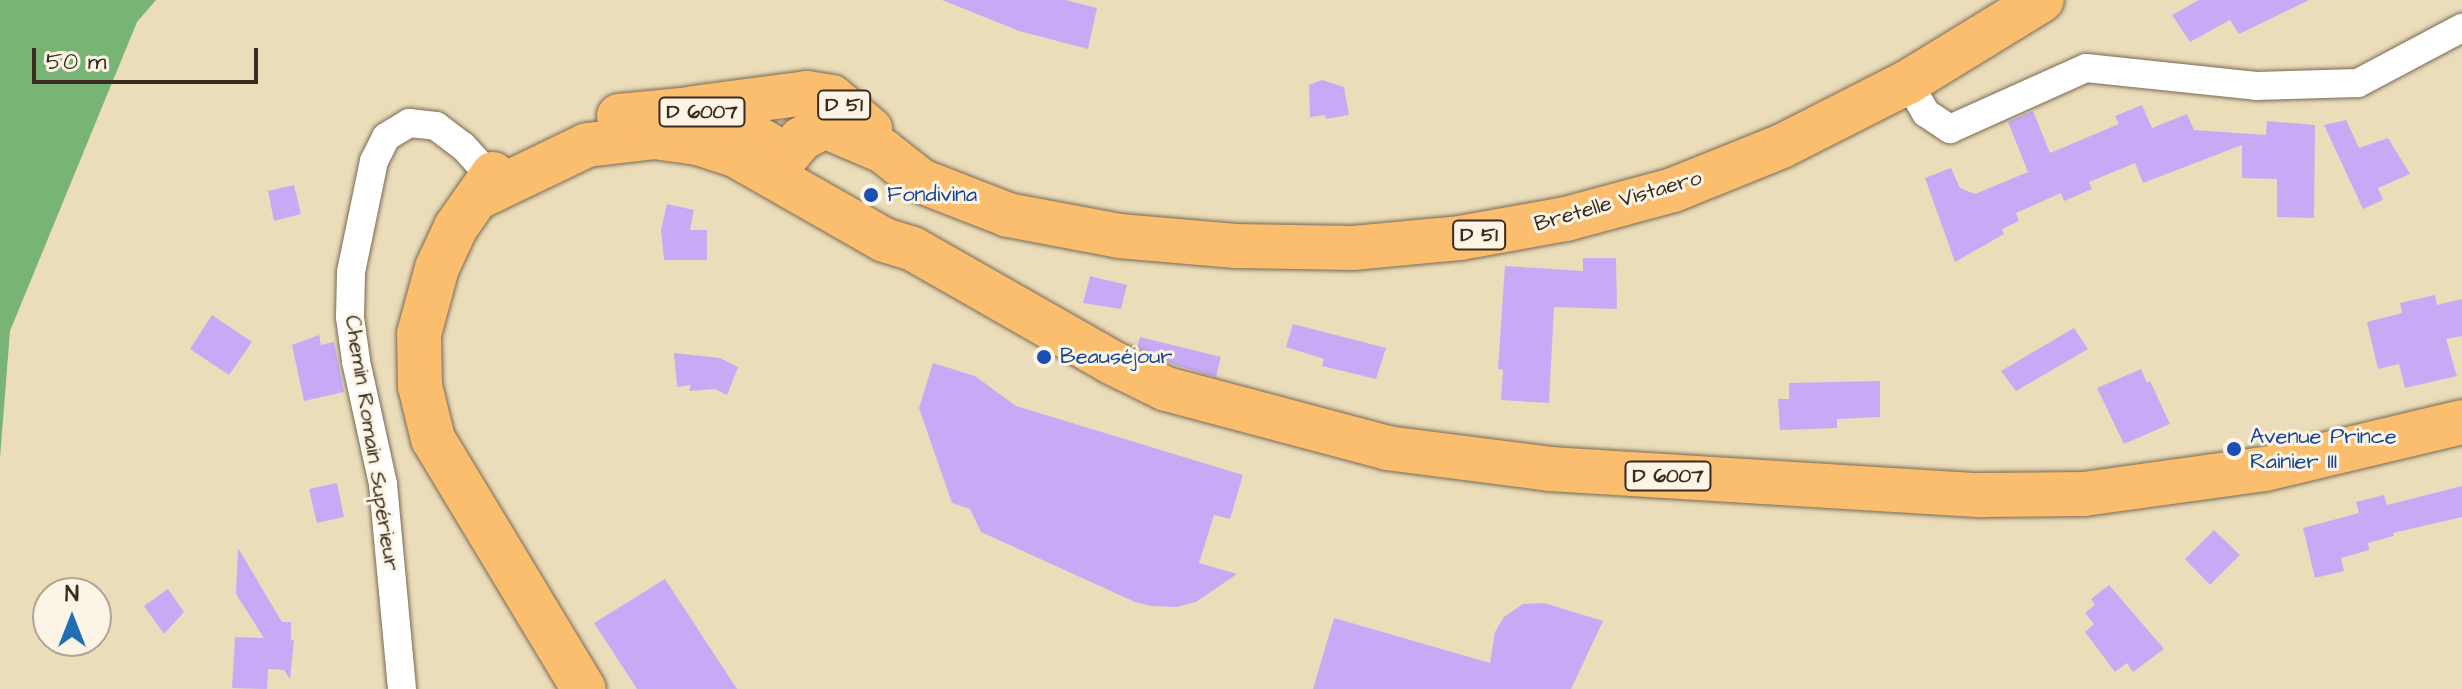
<!DOCTYPE html>
<html>
<head>
<meta charset="utf-8">
<style>
  body { margin:0 }
  #map { position:relative; width:2462px; height:689px; overflow:hidden; background:#ebddb9; font-family:"Architects Daughter",sans-serif }
  div>[style] { position:absolute }
  .forest>* { inset:0; background:#78b474 }
  .building>* { inset:0; background:#c7aaf5 }
  .roads { filter:drop-shadow(0 0 2px #796954) drop-shadow(0 0 2px #796954) }
  .street>* { height:28px; margin:-14px; padding:0 14px; transform-origin:14px; border-radius:14px; background:#fff }
  .primary>* { height:44px; margin:-22px; padding:0 22px; transform-origin:22px; border-radius:22px; background:#fbbd6e }
  .dots>* { width:22px; height:22px; translate:-50% -50%; box-sizing:border-box; border:4px solid #fcf5e5; border-radius:50% }
  span { translate:-50% -50%; white-space:nowrap; text-align:center; line-height:1.15; -webkit-text-stroke:6px #fcf5e5; paint-order:stroke }
  .shield-label span { padding:2px 6px; background:#fcf5e5; border:2px solid; border-radius:6px; -webkit-text-stroke-width:0 }
  .shield-label { font-size:20px; color:#3b2a1e; font-weight:700 }
  .transit-label { font-size:22px; color:#164399 }
  .left { translate:0 -50%; text-align:left }
  .street-label { font-size:22px; color:#3b2a1e }
  .north { position:absolute; left:32px; top:577px; width:80px; height:80px; box-sizing:border-box; background:#fcf5e5; border:2px solid #afa495; border-radius:50%; rotate:0deg; font-size:22px; font-weight:700; line-height:32px; text-align:center; color:#3b2a1e }
  .north::after { content:''; display:block; margin:auto; width:28px; height:36px; background:#1f6fb2; clip-path:polygon(50% 0,100% 100%,50% 72%,0 100%) }
  .scale { position:absolute; left:32px; top:48px; width:226px; height:36px; box-sizing:border-box; border:4px solid #3b2a1e; border-top:0; padding-left:10px; font-size:24px; line-height:28px; white-space:nowrap; color:#3b2a1e; -webkit-text-stroke:6px #fcf5e5; paint-order:stroke }
</style>
</head>
<body>
<div id="map">
  <div class="forest">
    <i style="clip-path:polygon(0 0,156px 0,137px 22px,10px 331px,0 458px)"></i>
  </div>
  <div class="building">
    <i style="clip-path:polygon(942px 0,1066px 0,1097px 8px,1088px 49px,1019px 31px)"></i>
    <i style="clip-path:polygon(2199px 0,2309px 0,2239px 34px,2230px 20px,2190px 42px,2172px 15px)"></i>
    <i style="clip-path:polygon(1322px 80px,1344px 87px,1349px 115px,1326px 119px,1325px 115px,1310px 117px,1309px 85px)"></i>
    <i style="clip-path:polygon(2142px 105px,2152px 128px,2187px 114px,2194px 130px,2266px 135px,2267px 121px,2315px 125px,2314px 218px,2277px 217px,2277px 179px,2242px 178px,2242px 145px,2143px 183px,2135px 163px,2089px 182px,2092px 189px,2064px 201px,2061px 193px,2016px 213px,2019px 221px,2002px 229px,2004px 234px,1955px 262px,1925px 178px,1951px 168px,1960px 188px,1975px 194px,2028px 172px,2008px 122px,2033px 111px,2050px 153px,2119px 124px,2115px 116px)"></i>
    <i style="clip-path:polygon(2346px 120px,2359px 148px,2388px 138px,2410px 174px,2378px 188px,2383px 200px,2363px 209px,2324px 125px)"></i>
    <i style="clip-path:polygon(294px 185px,301px 214px,274px 221px,268px 191px)"></i>
    <i style="clip-path:polygon(667px 204px,694px 210px,690px 230px,707px 230px,707px 260px,664px 260px,661px 230px)"></i>
    <i style="clip-path:polygon(1583px 258px,1616px 258px,1617px 309px,1554px 307px,1549px 403px,1501px 400px,1503px 370px,1498px 369px,1505px 266px,1583px 271px)"></i>
    <i style="clip-path:polygon(1090px 276px,1127px 285px,1121px 309px,1083px 303px)"></i>
    <i style="clip-path:polygon(2435px 295px,2437px 305px,2462px 299px,2462px 336px,2446px 339px,2457px 376px,2405px 388px,2399px 364px,2378px 369px,2367px 322px,2402px 313px,2400px 303px)"></i>
    <i style="clip-path:polygon(212px 315px,252px 342px,229px 375px,190px 349px)"></i>
    <i style="clip-path:polygon(1293px 324px,1386px 348px,1376px 379px,1322px 366px,1324px 359px,1286px 347px)"></i>
    <i style="clip-path:polygon(2074px 328px,2088px 349px,2016px 391px,2001px 371px)"></i>
    <i style="clip-path:polygon(319px 335px,321px 345px,334px 342px,344px 392px,304px 401px,292px 345px)"></i>
    <i style="clip-path:polygon(1140px 337px,1221px 357px,1216px 377px,1175px 365px,1137px 347px)"></i>
    <i style="clip-path:polygon(674px 353px,720px 358px,738px 367px,727px 395px,715px 389px,689px 391px,691px 385px,677px 387px)"></i>
    <i style="clip-path:polygon(933px 363px,975px 376px,1016px 406px,1243px 475px,1230px 519px,1214px 515px,1199px 563px,1237px 574px,1196px 602px,1177px 607px,1151px 606px,1135px 602px,981px 532px,970px 509px,952px 503px,919px 408px)"></i>
    <i style="clip-path:polygon(2141px 369px,2147px 383px,2150px 381px,2170px 424px,2124px 444px,2097px 388px)"></i>
    <i style="clip-path:polygon(1880px 381px,1880px 417px,1837px 419px,1837px 428px,1780px 430px,1778px 399px,1789px 399px,1789px 383px)"></i>
    <i style="clip-path:polygon(337px 483px,344px 517px,317px 523px,309px 489px)"></i>
    <i style="clip-path:polygon(2462px 486px,2462px 517px,2393px 533px,2394px 536px,2368px 543px,2369px 550px,2341px 558px,2344px 571px,2315px 578px,2303px 528px,2359px 513px,2356px 502px,2384px 495px,2387px 505px)"></i>
    <i style="clip-path:polygon(2214px 530px,2240px 555px,2210px 585px,2185px 559px)"></i>
    <i style="clip-path:polygon(238px 548px,282px 622px,291px 622px,291px 640px,294px 640px,290px 679px,284px 670px,268px 669px,267px 689px,232px 688px,235px 637px,264px 638px,236px 594px)"></i>
    <i style="clip-path:polygon(665px 579px,737px 689px,637px 689px,594px 623px)"></i>
    <i style="clip-path:polygon(2109px 585px,2164px 649px,2133px 672px,2127px 663px,2115px 672px,2085px 632px,2094px 624px,2085px 613px,2095px 605px,2091px 599px)"></i>
    <i style="clip-path:polygon(168px 589px,184px 612px,164px 634px,144px 606px)"></i>
    <i style="clip-path:polygon(1544px 603px,1603px 621px,1571px 689px,1313px 689px,1334px 618px,1490px 663px,1495px 632px,1504px 617px,1523px 604px)"></i>
  </div>
  <div class="roads">
    <div class="street">
      <i style="left:1908px;top:82px;width:36px;rotate:60deg"></i>
      <i style="left:1926px;top:113px;width:29px;rotate:34deg"></i>
      <i style="left:1950px;top:129px;width:149px;rotate:-24.2deg"></i>
      <i style="left:2086px;top:68px;width:171px;rotate:6deg"></i>
      <i style="left:2256px;top:86px;width:102px;rotate:-1.7deg"></i>
      <i style="left:2358px;top:83px;width:118px;rotate:-27.9deg"></i>
      <i style="left:402px;top:689px;width:206px;rotate:-95.3deg"></i>
      <i style="left:383px;top:484px;width:126px;rotate:-102.4deg"></i>
      <i style="left:356px;top:361px;width:44px;rotate:-97.8deg"></i>
      <i style="left:350px;top:317px;width:45px;rotate:-88.7deg"></i>
      <i style="left:351px;top:272px;width:113px;rotate:-78.3deg"></i>
      <i style="left:374px;top:161px;width:27px;rotate:-63deg"></i>
      <i style="left:386px;top:137px;width:27px;rotate:-31deg"></i>
      <i style="left:409px;top:123px;width:27px;rotate:6deg"></i>
      <i style="left:436px;top:126px;width:34px;rotate:37deg"></i>
      <i style="left:463px;top:146px;width:40px;rotate:48deg"></i>
    </div>
    <div class="primary">
      <i style="left:693px;top:108px;width:115px;rotate:-7.5deg"></i>
      <i style="left:807px;top:93px;width:25px;rotate:9deg"></i>
      <i style="left:832px;top:97px;width:50px;rotate:40.1deg"></i>
      <i style="left:619px;top:116px;width:71px;rotate:-5.6deg"></i>
      <i style="left:690px;top:109px;width:34px;rotate:15deg"></i>
      <i style="left:723px;top:118px;width:57px;rotate:30.6deg"></i>
      <i style="left:737px;top:142px;width:28px;rotate:27deg"></i>
      <i style="left:762px;top:155px;width:24px;rotate:5deg"></i>
      <i style="left:786px;top:157px;width:23px;rotate:-50deg"></i>
      <i style="left:801px;top:139px;width:26px;rotate:-29deg"></i>
      <i style="left:824px;top:126px;width:64px;rotate:23deg"></i>
      <i style="left:883px;top:151px;width:48px;rotate:38.3deg"></i>
      <i style="left:921px;top:181px;width:93px;rotate:21.3deg"></i>
      <i style="left:1008px;top:215px;width:113px;rotate:10.7deg"></i>
      <i style="left:1119px;top:236px;width:117px;rotate:4.9deg"></i>
      <i style="left:1236px;top:246px;width:117px;rotate:1deg"></i>
      <i style="left:1353px;top:248px;width:107px;rotate:-5.3deg"></i>
      <i style="left:1460px;top:238px;width:108px;rotate:-10.2deg"></i>
      <i style="left:1566px;top:219px;width:111px;rotate:-15.2deg"></i>
      <i style="left:1673px;top:190px;width:118px;rotate:-22deg"></i>
      <i style="left:1782px;top:146px;width:141px;rotate:-26.9deg"></i>
      <i style="left:1908px;top:82px;width:157px;rotate:-31.5deg"></i>
      <i style="left:493px;top:174px;width:65px;rotate:124.9deg"></i>
      <i style="left:456px;top:227px;width:45px;rotate:114.9deg"></i>
      <i style="left:437px;top:268px;width:68px;rotate:105.3deg"></i>
      <i style="left:419px;top:334px;width:52px;rotate:88.9deg"></i>
      <i style="left:420px;top:386px;width:55px;rotate:76.2deg"></i>
      <i style="left:433px;top:439px;width:292px;rotate:58.9deg"></i>
      <i style="left:477px;top:198px;width:122px;rotate:-25.7deg"></i>
      <i style="left:587px;top:145px;width:67px;rotate:-6.8deg"></i>
      <i style="left:654px;top:137px;width:44px;rotate:7.8deg"></i>
      <i style="left:698px;top:143px;width:39px;rotate:18deg"></i>
      <i style="left:735px;top:155px;width:172px;rotate:29.7deg"></i>
      <i style="left:884px;top:240px;width:30px;rotate:17deg"></i>
      <i style="left:913px;top:249px;width:230px;rotate:29.7deg"></i>
      <i style="left:1113px;top:363px;width:59px;rotate:26.1deg"></i>
      <i style="left:1166px;top:389px;width:229px;rotate:14.9deg"></i>
      <i style="left:1387px;top:448px;width:164px;rotate:7.3deg"></i>
      <i style="left:1550px;top:469px;width:432px;rotate:3.5deg"></i>
      <i style="left:1981px;top:495px;width:103px;rotate:-0.6deg"></i>
      <i style="left:2084px;top:494px;width:183px;rotate:-7.9deg"></i>
      <i style="left:2265px;top:469px;width:203px;rotate:-13.4deg"></i>
    </div>
  </div>
  <div class="dots">
    <i style="left:871px;top:195px;background:#1a4fb4"></i>
    <i style="left:1044px;top:357px;background:#1a4fb4"></i>
    <i style="left:2234px;top:449px;background:#1a4fb4"></i>
  </div>
  <div class="shield-label">
    <span style="left:844px;top:105px">D 51</span>
    <span style="left:702px;top:112px">D 6007</span>
    <span style="left:1479px;top:235px">D 51</span>
    <span style="left:1668px;top:476px">D 6007</span>
  </div>
  <div class="transit-label">
    <span class="left" style="left:887px;top:195px">Fondivina</span>
    <span class="left" style="left:1060px;top:357px">Beauséjour</span>
    <span class="left" style="left:2250px;top:449px">Avenue Prince<br>Rainier III</span>
  </div>
  <div class="street-label">
    <span style="left:1618px;top:201px;rotate:-16deg">Bretelle Vistaero</span>
    <span style="left:372px;top:443px;rotate:81deg">Chemin Romain Supérieur</span>
  </div>
  <div class="north">N</div>
  <div class="scale">50 m</div>
</div>
</body>
</html>
